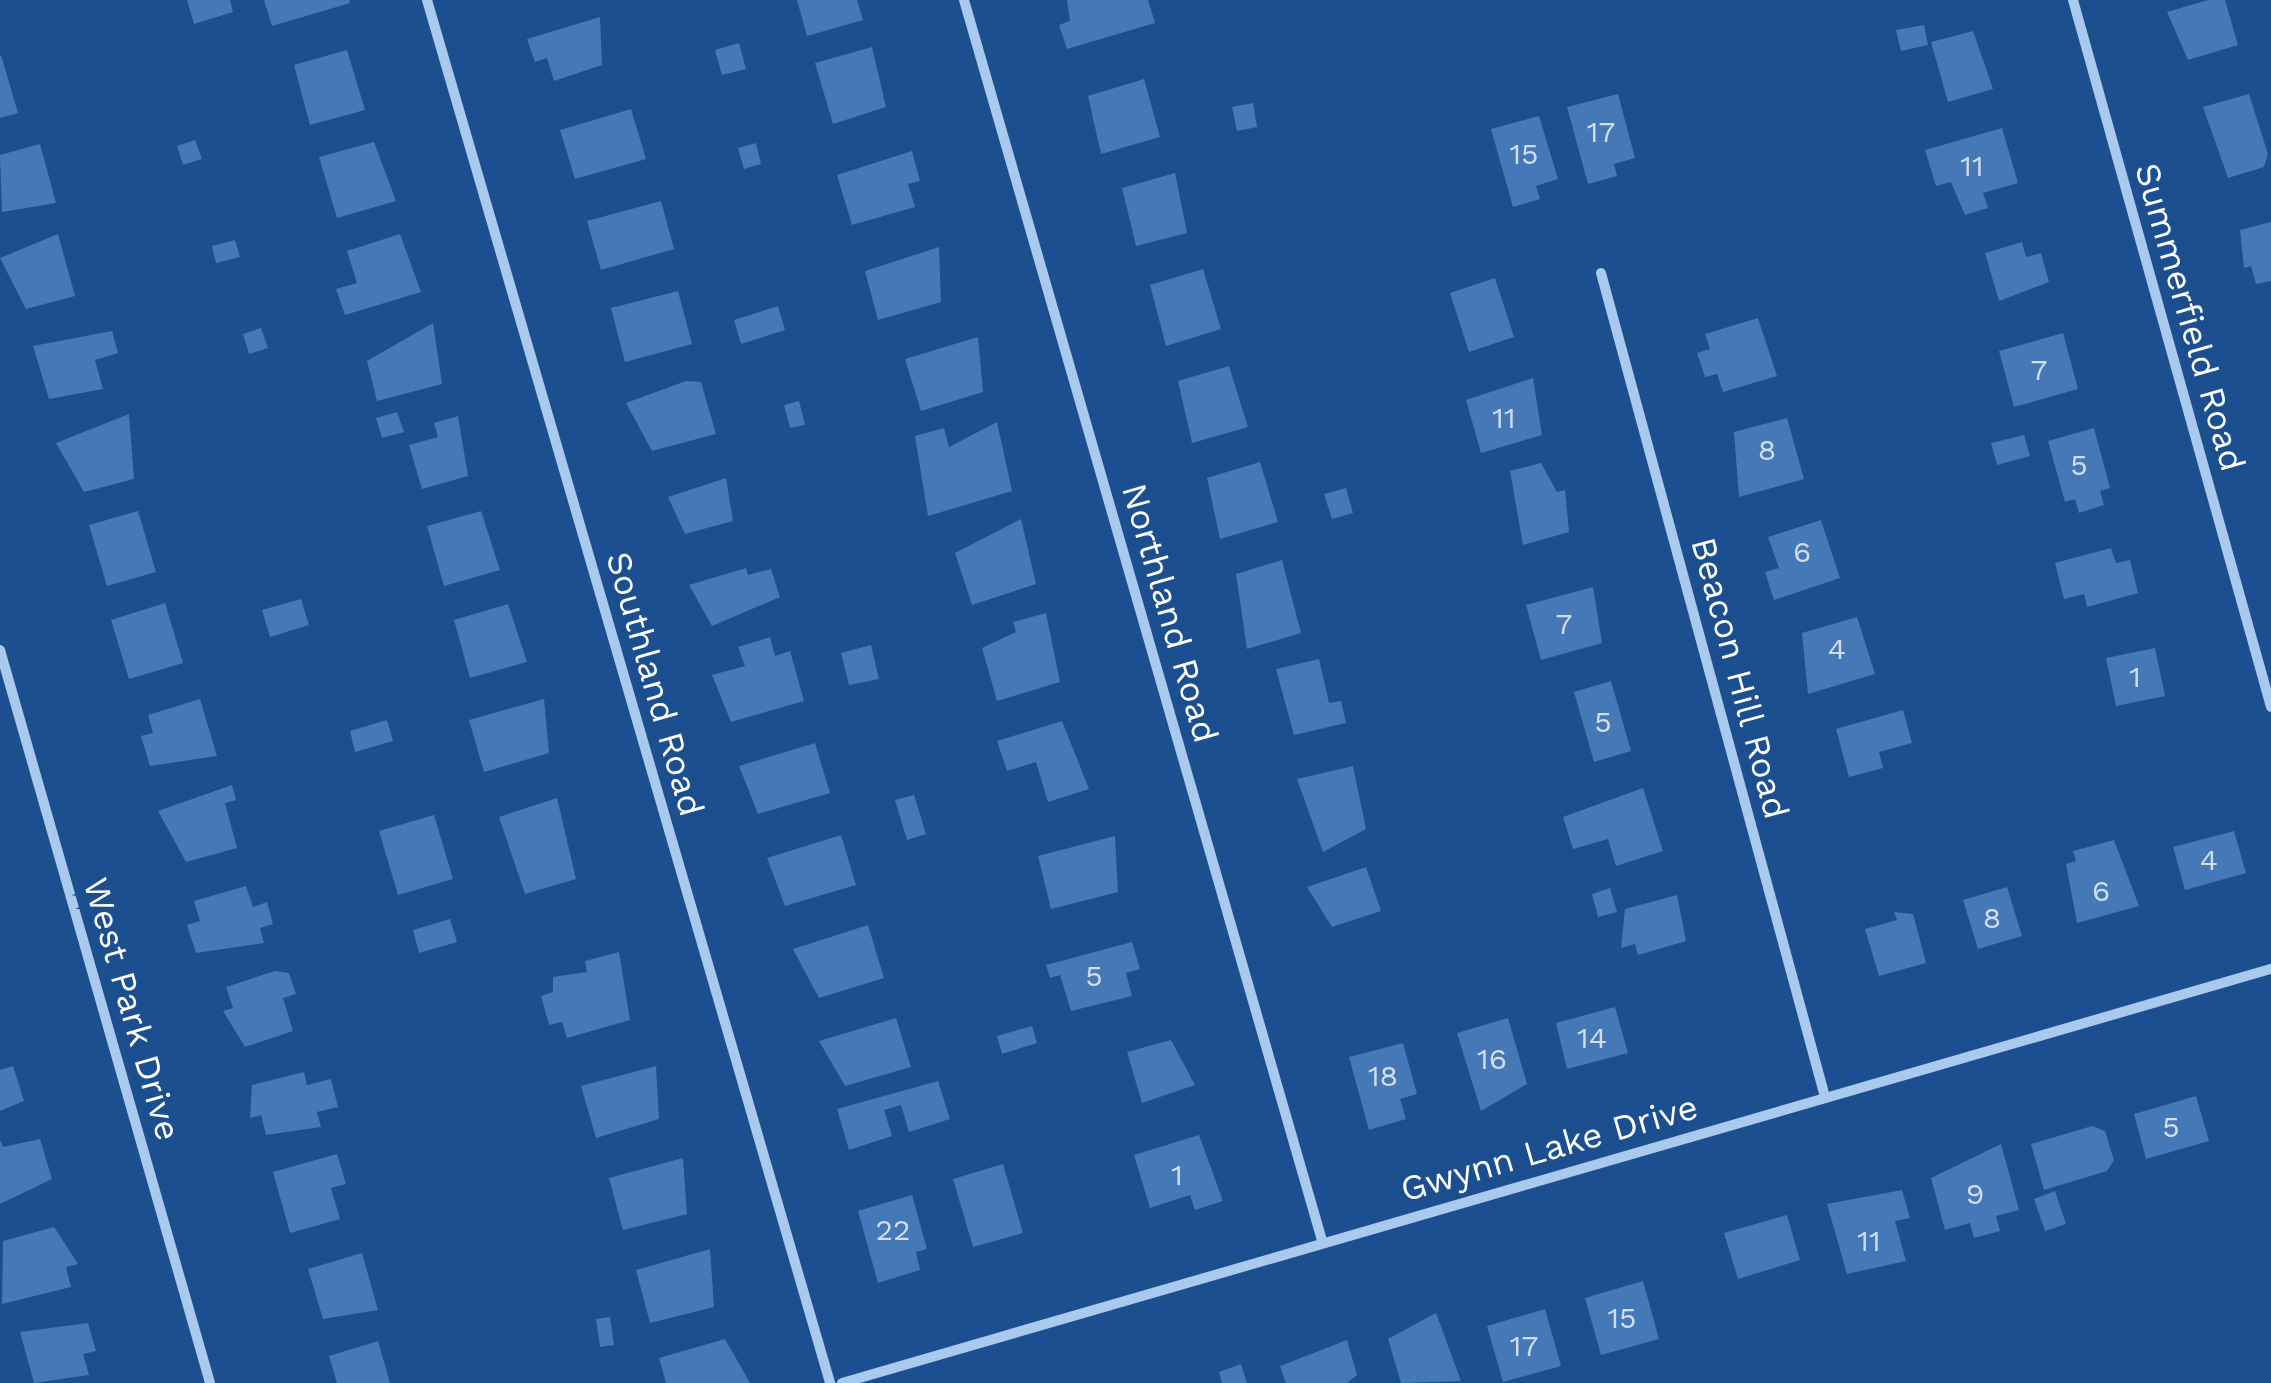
<!DOCTYPE html>
<html>
<head>
<meta charset="utf-8">
<style>
  body { margin:0 }
  #map { position:relative; width:2271px; height:1383px; overflow:hidden; background:#1b4f8f; font-family:"Work Sans",sans-serif }
  div>[style] { position:absolute }
  .building>* { inset:0; background:#4478b7 }
  .minor>* { height:10px; margin:-5px; padding:0 5px; transform-origin:5px; border-radius:5px; background:#a9c9ee }
  span { translate:-50% -50%; white-space:nowrap; text-align:center; line-height:1.15; -webkit-text-stroke:9px #1b4f8f; paint-order:stroke }
  .number-label { font-size:30px; color:#d0dded }
  .number-label span { -webkit-text-stroke-width:0 }
  .street-label { font-size:35px; color:#fff }
</style>
</head>
<body>
<div id="map">
  <div class="building">
    <i style="clip-path:polygon(187px 0,230px 0,233px 12px,194px 24px)"></i>
    <i style="clip-path:polygon(264px 0,349px 0,350px 3px,272px 26px)"></i>
    <i style="clip-path:polygon(797px 0,857px 0,863px 20px,807px 36px)"></i>
    <i style="clip-path:polygon(1067px 0,1148px 0,1155px 23px,1067px 49px,1059px 25px,1070px 21px)"></i>
    <i style="clip-path:polygon(2208px 0,2225px 0,2238px 45px,2188px 60px,2167px 12px)"></i>
    <i style="clip-path:polygon(600px 17px,602px 65px,554px 81px,547px 58px,535px 62px,527px 39px)"></i>
    <i style="clip-path:polygon(1924px 25px,1928px 45px,1901px 51px,1896px 30px)"></i>
    <i style="clip-path:polygon(1973px 31px,1993px 89px,1948px 102px,1931px 42px)"></i>
    <i style="clip-path:polygon(739px 43px,746px 69px,722px 75px,715px 50px)"></i>
    <i style="clip-path:polygon(872px 47px,886px 107px,833px 124px,815px 63px)"></i>
    <i style="clip-path:polygon(347px 50px,365px 110px,310px 125px,294px 65px)"></i>
    <i style="clip-path:polygon(1px 55px,18px 113px,0 118px,0 56px)"></i>
    <i style="clip-path:polygon(1144px 79px,1160px 137px,1101px 154px,1088px 96px)"></i>
    <i style="clip-path:polygon(1618px 94px,1635px 158px,1614px 164px,1617px 176px,1588px 184px,1567px 107px)"></i>
    <i style="clip-path:polygon(2249px 94px,2268px 154px,2264px 167px,2228px 178px,2203px 107px)"></i>
    <i style="clip-path:polygon(1253px 103px,1257px 127px,1237px 131px,1232px 107px)"></i>
    <i style="clip-path:polygon(631px 109px,646px 159px,575px 179px,560px 130px)"></i>
    <i style="clip-path:polygon(1539px 116px,1558px 179px,1536px 186px,1540px 199px,1513px 207px,1491px 129px)"></i>
    <i style="clip-path:polygon(2002px 128px,2018px 183px,1983px 193px,1988px 208px,1965px 215px,1951px 182px,1936px 186px,1925px 150px)"></i>
    <i style="clip-path:polygon(195px 140px,202px 159px,183px 165px,177px 146px)"></i>
    <i style="clip-path:polygon(374px 142px,396px 201px,337px 218px,319px 157px)"></i>
    <i style="clip-path:polygon(756px 143px,761px 164px,744px 169px,738px 148px)"></i>
    <i style="clip-path:polygon(40px 144px,56px 203px,2px 212px,0 155px)"></i>
    <i style="clip-path:polygon(912px 151px,920px 181px,908px 184px,915px 207px,852px 225px,837px 175px)"></i>
    <i style="clip-path:polygon(1175px 173px,1187px 233px,1136px 246px,1122px 188px)"></i>
    <i style="clip-path:polygon(661px 201px,674px 249px,601px 270px,587px 221px)"></i>
    <i style="clip-path:polygon(2271px 222px,2271px 281px,2256px 284px,2251px 266px,2244px 268px,2240px 230px)"></i>
    <i style="clip-path:polygon(58px 234px,75px 296px,26px 309px,0 258px)"></i>
    <i style="clip-path:polygon(400px 234px,421px 292px,345px 315px,336px 289px,357px 283px,347px 251px)"></i>
    <i style="clip-path:polygon(235px 240px,240px 257px,216px 263px,212px 246px)"></i>
    <i style="clip-path:polygon(2022px 242px,2026px 257px,2041px 253px,2049px 282px,1999px 301px,1985px 253px)"></i>
    <i style="clip-path:polygon(939px 247px,941px 302px,878px 320px,865px 271px)"></i>
    <i style="clip-path:polygon(1203px 269px,1221px 329px,1166px 346px,1150px 285px)"></i>
    <i style="clip-path:polygon(1495px 278px,1514px 337px,1469px 352px,1450px 293px)"></i>
    <i style="clip-path:polygon(678px 291px,692px 344px,625px 362px,611px 308px)"></i>
    <i style="clip-path:polygon(778px 306px,785px 330px,741px 344px,734px 320px)"></i>
    <i style="clip-path:polygon(1758px 318px,1777px 376px,1723px 392px,1717px 374px,1705px 377px,1697px 353px,1710px 349px,1705px 334px)"></i>
    <i style="clip-path:polygon(433px 323px,442px 384px,377px 401px,367px 361px)"></i>
    <i style="clip-path:polygon(261px 328px,268px 348px,249px 354px,243px 334px)"></i>
    <i style="clip-path:polygon(112px 331px,118px 353px,95px 360px,103px 389px,49px 399px,33px 346px)"></i>
    <i style="clip-path:polygon(2063px 333px,2078px 389px,2014px 407px,1999px 351px)"></i>
    <i style="clip-path:polygon(978px 337px,983px 392px,921px 411px,905px 359px)"></i>
    <i style="clip-path:polygon(1229px 366px,1248px 427px,1192px 443px,1178px 381px)"></i>
    <i style="clip-path:polygon(1533px 378px,1542px 435px,1481px 453px,1466px 400px)"></i>
    <i style="clip-path:polygon(686px 381px,701px 382px,716px 434px,652px 451px,626px 403px)"></i>
    <i style="clip-path:polygon(799px 401px,805px 425px,790px 428px,784px 405px)"></i>
    <i style="clip-path:polygon(397px 412px,404px 432px,382px 438px,376px 418px)"></i>
    <i style="clip-path:polygon(129px 414px,134px 479px,84px 492px,56px 443px)"></i>
    <i style="clip-path:polygon(458px 416px,468px 476px,422px 489px,409px 445px,438px 437px,434px 423px)"></i>
    <i style="clip-path:polygon(1787px 418px,1804px 479px,1739px 497px,1734px 432px)"></i>
    <i style="clip-path:polygon(997px 422px,1012px 491px,928px 516px,915px 436px,944px 428px,949px 447px)"></i>
    <i style="clip-path:polygon(2094px 428px,2110px 488px,2100px 491px,2104px 505px,2079px 513px,2075px 499px,2065px 502px,2048px 441px)"></i>
    <i style="clip-path:polygon(2024px 435px,2030px 456px,1997px 465px,1991px 443px)"></i>
    <i style="clip-path:polygon(1260px 462px,1278px 522px,1220px 539px,1207px 478px)"></i>
    <i style="clip-path:polygon(1541px 463px,1557px 492px,1565px 490px,1569px 532px,1523px 545px,1510px 471px)"></i>
    <i style="clip-path:polygon(726px 478px,733px 521px,685px 534px,668px 497px)"></i>
    <i style="clip-path:polygon(1346px 488px,1353px 513px,1332px 519px,1324px 494px)"></i>
    <i style="clip-path:polygon(138px 511px,156px 572px,107px 586px,89px 525px)"></i>
    <i style="clip-path:polygon(481px 511px,500px 570px,444px 586px,427px 526px)"></i>
    <i style="clip-path:polygon(1021px 519px,1036px 584px,972px 605px,955px 553px)"></i>
    <i style="clip-path:polygon(1821px 520px,1840px 578px,1774px 600px,1765px 572px,1779px 568px,1768px 537px)"></i>
    <i style="clip-path:polygon(2111px 548px,2116px 563px,2130px 560px,2138px 593px,2087px 607px,2084px 594px,2064px 599px,2055px 563px)"></i>
    <i style="clip-path:polygon(1282px 560px,1301px 633px,1247px 649px,1236px 574px)"></i>
    <i style="clip-path:polygon(746px 568px,748px 575px,771px 569px,780px 597px,712px 626px,689px 585px)"></i>
    <i style="clip-path:polygon(1593px 587px,1602px 643px,1541px 660px,1526px 605px)"></i>
    <i style="clip-path:polygon(301px 599px,309px 625px,270px 637px,262px 610px)"></i>
    <i style="clip-path:polygon(165px 603px,183px 663px,129px 679px,111px 620px)"></i>
    <i style="clip-path:polygon(508px 604px,527px 662px,470px 678px,454px 620px)"></i>
    <i style="clip-path:polygon(1046px 613px,1060px 682px,997px 701px,982px 648px,1016px 632px,1013px 622px)"></i>
    <i style="clip-path:polygon(1857px 617px,1875px 674px,1808px 694px,1802px 633px)"></i>
    <i style="clip-path:polygon(770px 637px,775px 656px,790px 651px,804px 701px,731px 722px,712px 675px,745px 666px,738px 647px)"></i>
    <i style="clip-path:polygon(871px 645px,879px 679px,849px 685px,841px 653px)"></i>
    <i style="clip-path:polygon(2155px 648px,2165px 696px,2116px 706px,2106px 658px)"></i>
    <i style="clip-path:polygon(1319px 659px,1329px 703px,1341px 701px,1346px 723px,1294px 735px,1276px 669px)"></i>
    <i style="clip-path:polygon(1611px 681px,1631px 751px,1594px 762px,1574px 692px)"></i>
    <i style="clip-path:polygon(200px 699px,217px 756px,150px 766px,141px 736px,153px 733px,148px 715px)"></i>
    <i style="clip-path:polygon(544px 699px,549px 753px,484px 772px,469px 720px)"></i>
    <i style="clip-path:polygon(1903px 710px,1912px 743px,1879px 752px,1883px 768px,1849px 777px,1836px 729px)"></i>
    <i style="clip-path:polygon(387px 720px,393px 741px,355px 752px,350px 731px)"></i>
    <i style="clip-path:polygon(1062px 721px,1089px 789px,1048px 802px,1036px 762px,1007px 771px,997px 741px)"></i>
    <i style="clip-path:polygon(815px 743px,830px 793px,758px 814px,739px 766px)"></i>
    <i style="clip-path:polygon(1353px 766px,1366px 829px,1323px 852px,1297px 779px)"></i>
    <i style="clip-path:polygon(232px 785px,236px 800px,225px 803px,237px 848px,186px 862px,158px 811px)"></i>
    <i style="clip-path:polygon(1643px 788px,1663px 851px,1616px 866px,1608px 839px,1573px 849px,1563px 817px)"></i>
    <i style="clip-path:polygon(914px 795px,926px 834px,907px 840px,895px 800px)"></i>
    <i style="clip-path:polygon(557px 798px,576px 879px,525px 894px,499px 817px)"></i>
    <i style="clip-path:polygon(434px 815px,453px 879px,398px 895px,379px 831px)"></i>
    <i style="clip-path:polygon(2234px 831px,2246px 873px,2185px 890px,2173px 847px)"></i>
    <i style="clip-path:polygon(841px 835px,856px 885px,785px 906px,767px 858px)"></i>
    <i style="clip-path:polygon(1115px 836px,1118px 892px,1051px 909px,1038px 856px)"></i>
    <i style="clip-path:polygon(2114px 840px,2139px 906px,2077px 923px,2066px 864px,2076px 861px,2073px 851px)"></i>
    <i style="clip-path:polygon(1366px 867px,1381px 911px,1332px 927px,1307px 887px)"></i>
    <i style="clip-path:polygon(246px 886px,253px 907px,267px 902px,273px 924px,260px 928px,264px 943px,196px 953px,187px 925px,200px 921px,194px 901px)"></i>
    <i style="clip-path:polygon(2007px 887px,2022px 936px,1978px 949px,1963px 900px)"></i>
    <i style="clip-path:polygon(1610px 888px,1617px 912px,1598px 917px,1592px 894px)"></i>
    <i style="clip-path:polygon(1677px 895px,1686px 941px,1638px 955px,1635px 944px,1621px 948px,1625px 909px)"></i>
    <i style="clip-path:polygon(1894px 912px,1913px 914px,1926px 963px,1879px 976px,1865px 929px,1897px 920px)"></i>
    <i style="clip-path:polygon(450px 919px,457px 942px,419px 953px,413px 930px)"></i>
    <i style="clip-path:polygon(868px 925px,884px 978px,819px 998px,793px 949px)"></i>
    <i style="clip-path:polygon(1132px 942px,1140px 969px,1126px 973px,1132px 996px,1071px 1011px,1060px 975px,1050px 978px,1046px 965px)"></i>
    <i style="clip-path:polygon(619px 952px,630px 1020px,567px 1038px,562px 1022px,549px 1025px,541px 996px,553px 992px,553px 977px,587px 972px,585px 961px)"></i>
    <i style="clip-path:polygon(275px 971px,289px 973px,296px 994px,283px 998px,293px 1031px,245px 1047px,223px 1011px,233px 1008px,226px 987px)"></i>
    <i style="clip-path:polygon(1615px 1007px,1628px 1053px,1567px 1069px,1556px 1023px)"></i>
    <i style="clip-path:polygon(896px 1018px,911px 1067px,845px 1086px,819px 1041px)"></i>
    <i style="clip-path:polygon(1508px 1018px,1527px 1084px,1481px 1111px,1457px 1033px)"></i>
    <i style="clip-path:polygon(1032px 1026px,1037px 1043px,1002px 1054px,997px 1036px)"></i>
    <i style="clip-path:polygon(1171px 1040px,1195px 1085px,1142px 1103px,1127px 1052px)"></i>
    <i style="clip-path:polygon(1403px 1043px,1417px 1094px,1400px 1099px,1406px 1119px,1369px 1130px,1349px 1057px)"></i>
    <i style="clip-path:polygon(13px 1066px,24px 1101px,0 1111px,0 1070px)"></i>
    <i style="clip-path:polygon(656px 1066px,659px 1119px,596px 1138px,581px 1086px)"></i>
    <i style="clip-path:polygon(304px 1072px,307px 1085px,331px 1079px,338px 1107px,317px 1112px,321px 1127px,266px 1135px,261px 1115px,250px 1118px,252px 1085px)"></i>
    <i style="clip-path:polygon(938px 1081px,950px 1119px,909px 1132px,901px 1105px,884px 1110px,892px 1136px,849px 1150px,837px 1109px)"></i>
    <i style="clip-path:polygon(2196px 1096px,2209px 1141px,2146px 1159px,2134px 1114px)"></i>
    <i style="clip-path:polygon(2092px 1126px,2105px 1131px,2114px 1160px,2107px 1171px,2044px 1190px,2031px 1144px)"></i>
    <i style="clip-path:polygon(1199px 1135px,1223px 1201px,1195px 1210px,1190px 1195px,1150px 1208px,1134px 1155px)"></i>
    <i style="clip-path:polygon(40px 1139px,52px 1179px,0 1204px,0 1140px,3px 1147px)"></i>
    <i style="clip-path:polygon(2001px 1144px,2019px 1210px,1996px 1216px,2000px 1231px,1974px 1238px,1970px 1223px,1945px 1230px,1931px 1178px)"></i>
    <i style="clip-path:polygon(337px 1154px,346px 1184px,331px 1188px,340px 1219px,290px 1233px,273px 1172px)"></i>
    <i style="clip-path:polygon(683px 1158px,687px 1214px,623px 1230px,609px 1178px)"></i>
    <i style="clip-path:polygon(1003px 1164px,1023px 1233px,973px 1247px,953px 1179px)"></i>
    <i style="clip-path:polygon(1902px 1190px,1910px 1218px,1895px 1221px,1906px 1261px,1847px 1274px,1827px 1204px)"></i>
    <i style="clip-path:polygon(2055px 1191px,2066px 1224px,2045px 1231px,2034px 1199px)"></i>
    <i style="clip-path:polygon(912px 1195px,927px 1249px,916px 1252px,920px 1270px,878px 1283px,858px 1211px)"></i>
    <i style="clip-path:polygon(1787px 1215px,1800px 1260px,1738px 1279px,1724px 1233px)"></i>
    <i style="clip-path:polygon(54px 1227px,78px 1264px,66px 1267px,71px 1287px,2px 1304px,3px 1241px)"></i>
    <i style="clip-path:polygon(710px 1249px,714px 1307px,650px 1323px,636px 1270px)"></i>
    <i style="clip-path:polygon(362px 1253px,378px 1310px,323px 1319px,308px 1269px)"></i>
    <i style="clip-path:polygon(1643px 1281px,1659px 1339px,1601px 1355px,1585px 1298px)"></i>
    <i style="clip-path:polygon(1545px 1309px,1561px 1366px,1503px 1382px,1487px 1326px)"></i>
    <i style="clip-path:polygon(1436px 1313px,1461px 1381px,1401px 1383px,1388px 1339px)"></i>
    <i style="clip-path:polygon(610px 1317px,614px 1345px,600px 1347px,596px 1319px)"></i>
    <i style="clip-path:polygon(88px 1323px,96px 1351px,83px 1354px,89px 1375px,34px 1383px,20px 1332px)"></i>
    <i style="clip-path:polygon(725px 1339px,750px 1383px,666px 1383px,659px 1358px)"></i>
    <i style="clip-path:polygon(1347px 1340px,1357px 1375px,1347px 1383px,1286px 1383px,1280px 1366px)"></i>
    <i style="clip-path:polygon(378px 1341px,390px 1383px,337px 1383px,329px 1356px)"></i>
    <i style="clip-path:polygon(1241px 1364px,1247px 1383px,1222px 1383px,1219px 1372px)"></i>
  </div>
  <div class="minor">
    <i style="left:427px;top:0;width:1441px;rotate:73.75deg"></i>
    <i style="left:964px;top:0;width:1291px;rotate:73.9deg"></i>
    <i style="left:2073px;top:0;width:734px;rotate:74.35deg"></i>
    <i style="left:1601px;top:273px;width:854px;rotate:74.79deg"></i>
    <i style="left:0;top:650px;width:762px;rotate:74.01deg"></i>
    <i style="left:842px;top:1383px;width:1488px;rotate:-16.16deg"></i>
  </div>
  <div class="number-label">
    <span style="left:1601px;top:132px">17</span>
    <span style="left:1524px;top:154px">15</span>
    <span style="left:1972px;top:166px">11</span>
    <span style="left:2039px;top:370px">7</span>
    <span style="left:1504px;top:418px">11</span>
    <span style="left:1767px;top:450px">8</span>
    <span style="left:2079px;top:465px">5</span>
    <span style="left:1802px;top:552px">6</span>
    <span style="left:1564px;top:624px">7</span>
    <span style="left:1837px;top:649px">4</span>
    <span style="left:2135px;top:677px">1</span>
    <span style="left:1603px;top:722px">5</span>
    <span style="left:2209px;top:860px">4</span>
    <span style="left:2101px;top:891px">6</span>
    <span style="left:1992px;top:918px">8</span>
    <span style="left:1094px;top:976px">5</span>
    <span style="left:1592px;top:1038px">14</span>
    <span style="left:1492px;top:1059px">16</span>
    <span style="left:1383px;top:1076px">18</span>
    <span style="left:2171px;top:1127px">5</span>
    <span style="left:1177px;top:1175px">1</span>
    <span style="left:1975px;top:1194px">9</span>
    <span style="left:893px;top:1230px">22</span>
    <span style="left:1869px;top:1241px">11</span>
    <span style="left:1622px;top:1318px">15</span>
    <span style="left:1524px;top:1346px">17</span>
  </div>
  <div class="street-label">
    <span style="left:2190px;top:317px;rotate:74deg">Summerfield Road</span>
    <span style="left:1170px;top:613px;rotate:74deg">Northland Road</span>
    <span style="left:1740px;top:678px;rotate:75deg">Beacon Hill Road</span>
    <span style="left:655px;top:684px;rotate:74deg">Southland Road</span>
    <span style="left:132px;top:1009px;rotate:74deg">West Park Drive</span>
    <span style="left:1549px;top:1148px;rotate:-16deg">Gwynn Lake Drive</span>
  </div>
</div>
</body>
</html>
